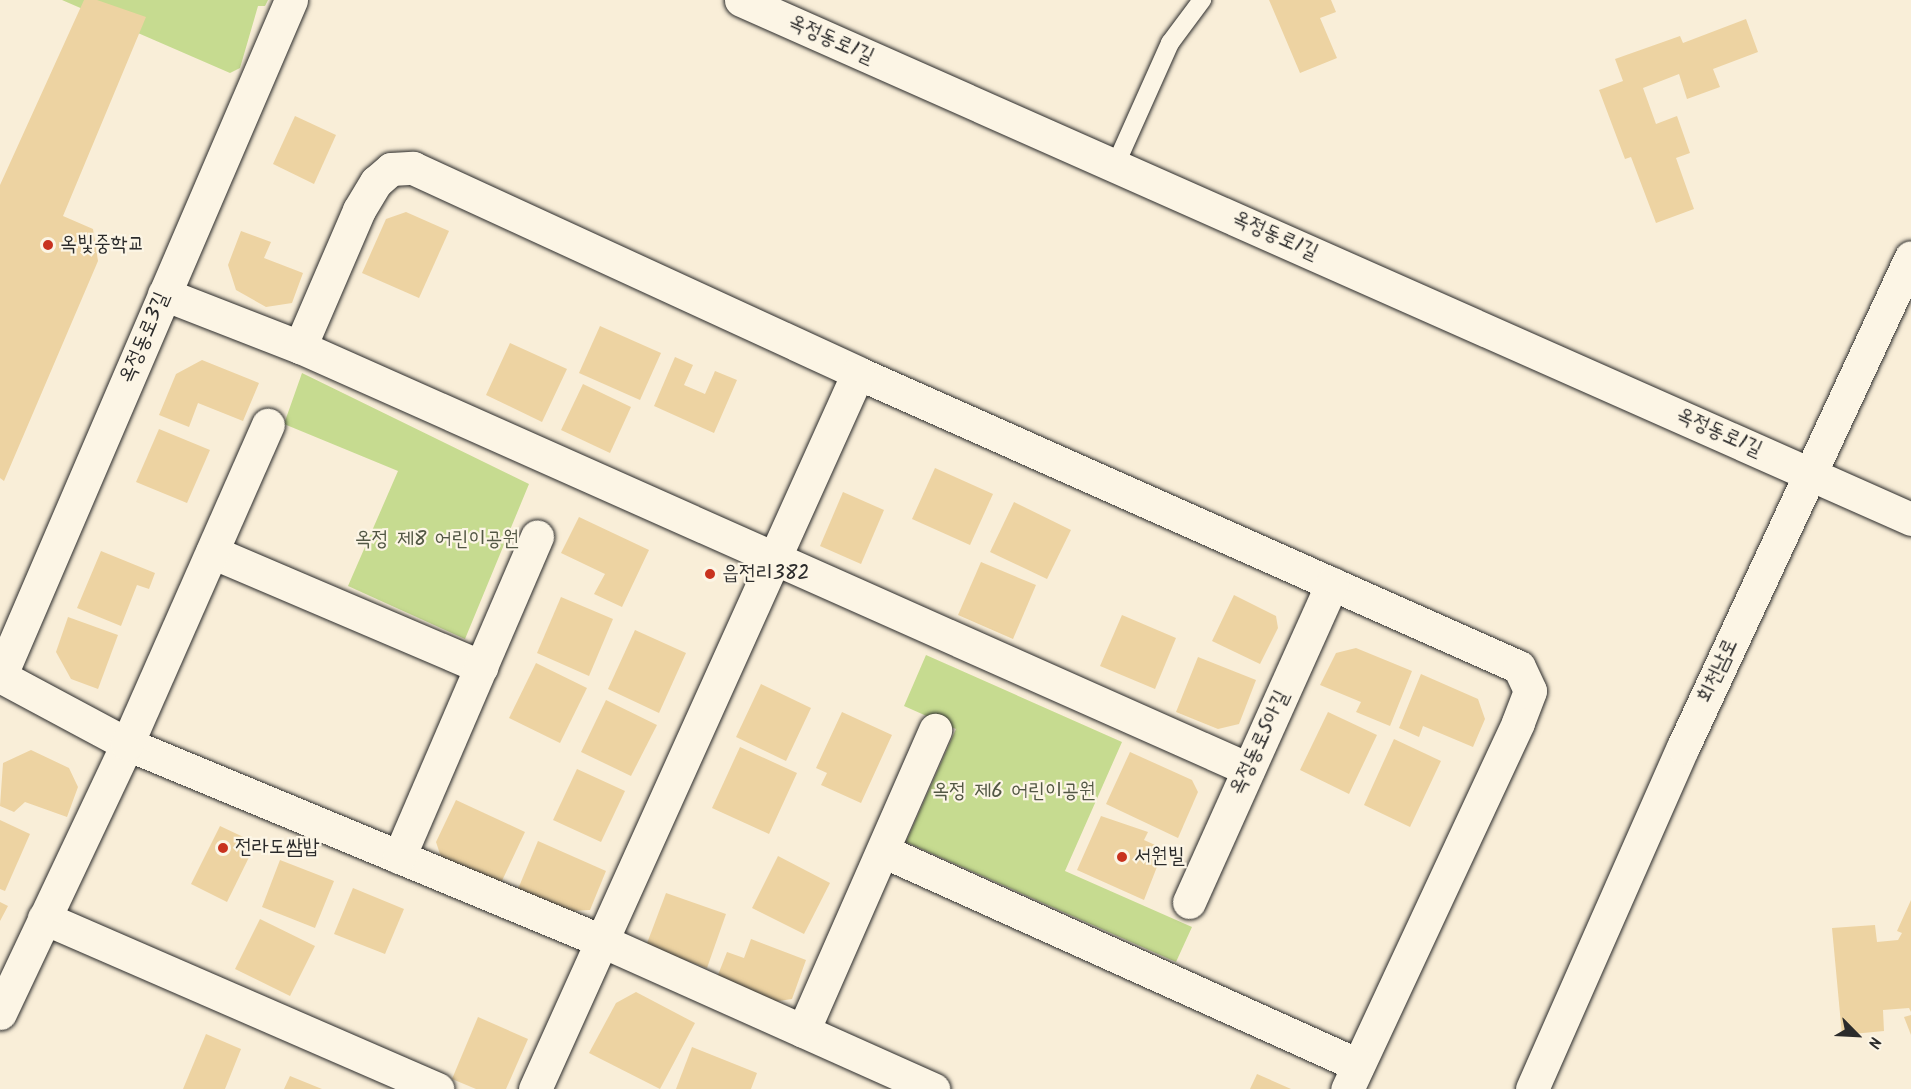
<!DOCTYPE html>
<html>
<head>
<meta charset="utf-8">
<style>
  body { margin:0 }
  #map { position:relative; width:1911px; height:1089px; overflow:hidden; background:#f9eed8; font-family:Kalam,"Poor Story",sans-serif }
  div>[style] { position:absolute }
  .green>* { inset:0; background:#c6db90 }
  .building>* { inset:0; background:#edd3a2 }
  .roads { filter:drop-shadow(0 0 2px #2b2b2b) drop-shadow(0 0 2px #2b2b2b) }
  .lane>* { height:18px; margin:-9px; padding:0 9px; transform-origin:9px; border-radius:9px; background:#fcf5e5 }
  .street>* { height:33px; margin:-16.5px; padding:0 16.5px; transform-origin:16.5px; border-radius:16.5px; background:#fcf5e5 }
  .secondary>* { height:33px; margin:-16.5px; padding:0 16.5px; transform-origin:16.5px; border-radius:16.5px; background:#fcf5e5 }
  .dots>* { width:16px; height:16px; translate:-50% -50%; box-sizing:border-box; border:3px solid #fcf5e5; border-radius:50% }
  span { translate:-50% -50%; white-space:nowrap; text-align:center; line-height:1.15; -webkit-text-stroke:4.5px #fcf5e5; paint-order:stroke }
  .street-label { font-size:21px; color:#2b2b2b }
  .poi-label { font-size:21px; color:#2b2b2b }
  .left { translate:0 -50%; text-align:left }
  .park-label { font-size:21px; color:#525744 }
  .north { position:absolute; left:1827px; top:1005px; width:60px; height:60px; -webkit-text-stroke:4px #fcf5e5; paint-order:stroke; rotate:114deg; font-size:16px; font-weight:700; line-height:24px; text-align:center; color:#2b2b2b }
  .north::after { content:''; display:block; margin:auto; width:21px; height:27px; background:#2b2b2b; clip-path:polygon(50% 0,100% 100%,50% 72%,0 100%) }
</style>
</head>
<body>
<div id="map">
  <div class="green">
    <i style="clip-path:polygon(62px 0,268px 0,265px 6px,258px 6px,240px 68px,230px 73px)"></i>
    <i style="clip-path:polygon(302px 373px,529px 484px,465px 639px,348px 586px,398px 471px,284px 424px)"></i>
    <i style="clip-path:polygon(926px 655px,1122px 742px,1065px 871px,1192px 927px,1176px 962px,906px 842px,956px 729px,904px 706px)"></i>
  </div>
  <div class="building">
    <i style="clip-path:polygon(84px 0,97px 0,146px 17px,63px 216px,93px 229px,98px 261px,4px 481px,0 478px,0 185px)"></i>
    <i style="clip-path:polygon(1269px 0,1331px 0,1336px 12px,1320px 18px,1337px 58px,1300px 73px)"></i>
    <i style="clip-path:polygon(1746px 19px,1758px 52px,1713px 69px,1720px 87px,1687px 99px,1679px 74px,1643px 88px,1656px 124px,1677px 116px,1690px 153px,1676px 158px,1694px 209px,1656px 223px,1631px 157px,1625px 159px,1599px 90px,1623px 81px,1615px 59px,1680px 36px,1683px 43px)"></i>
    <i style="clip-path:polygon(295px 116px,336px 135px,314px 184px,273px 164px)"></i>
    <i style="clip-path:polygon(406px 212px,449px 231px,419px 298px,362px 273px,386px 219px)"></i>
    <i style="clip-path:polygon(241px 231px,271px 242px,264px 258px,303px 273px,292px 303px,266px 307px,236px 290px,228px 265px)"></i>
    <i style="clip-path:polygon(600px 326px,661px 353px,640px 400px,579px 373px)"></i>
    <i style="clip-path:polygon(510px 343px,567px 369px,542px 422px,486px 395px)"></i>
    <i style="clip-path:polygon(675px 357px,693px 365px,684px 385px,705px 394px,715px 371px,737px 380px,714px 433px,654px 406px)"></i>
    <i style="clip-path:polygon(202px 360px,259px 383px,243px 421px,198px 403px,189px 427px,159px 415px,176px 374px)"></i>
    <i style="clip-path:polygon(583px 384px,631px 407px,610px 453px,561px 430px)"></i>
    <i style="clip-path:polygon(159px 429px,210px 450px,187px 503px,136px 482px)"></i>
    <i style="clip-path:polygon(935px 468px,993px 494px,970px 545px,912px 519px)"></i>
    <i style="clip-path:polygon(843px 492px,884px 510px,861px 564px,820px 546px)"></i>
    <i style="clip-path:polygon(1014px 502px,1071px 530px,1047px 579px,990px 552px)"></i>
    <i style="clip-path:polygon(579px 517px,649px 550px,622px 607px,594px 594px,605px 574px,561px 553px)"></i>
    <i style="clip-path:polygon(101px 551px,155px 573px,149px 589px,137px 585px,121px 626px,77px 608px)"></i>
    <i style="clip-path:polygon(981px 562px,1036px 585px,1013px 639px,958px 615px)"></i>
    <i style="clip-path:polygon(1234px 595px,1276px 616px,1278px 628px,1260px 664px,1212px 641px)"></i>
    <i style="clip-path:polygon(561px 597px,613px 619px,589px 676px,537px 653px)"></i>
    <i style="clip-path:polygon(1122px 615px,1176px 638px,1155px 689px,1100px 666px)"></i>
    <i style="clip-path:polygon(68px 617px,118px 635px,98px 689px,71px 679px,56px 652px)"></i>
    <i style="clip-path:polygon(635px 630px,686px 653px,659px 713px,608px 689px)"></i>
    <i style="clip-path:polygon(1356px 648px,1412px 671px,1390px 726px,1356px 712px,1361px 702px,1320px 685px,1336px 653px)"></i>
    <i style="clip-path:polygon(1198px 657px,1256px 680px,1239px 724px,1218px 729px,1176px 712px)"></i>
    <i style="clip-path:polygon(536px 663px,587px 688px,560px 743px,509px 718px)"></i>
    <i style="clip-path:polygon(1421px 674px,1478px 699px,1485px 719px,1473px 747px,1423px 726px,1419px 737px,1399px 728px)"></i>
    <i style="clip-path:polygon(761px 684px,811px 708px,786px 761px,736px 737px)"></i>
    <i style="clip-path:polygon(606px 700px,657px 725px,631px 776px,581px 752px)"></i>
    <i style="clip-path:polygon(842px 712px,892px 735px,861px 803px,821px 785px,827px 773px,816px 768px)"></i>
    <i style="clip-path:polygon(1328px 712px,1377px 735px,1349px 794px,1300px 770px)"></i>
    <i style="clip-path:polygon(1394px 739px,1441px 761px,1410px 827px,1364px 805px)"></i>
    <i style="clip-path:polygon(740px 747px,797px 773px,769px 834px,712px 808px)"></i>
    <i style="clip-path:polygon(31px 750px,69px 768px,78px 787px,67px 817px,25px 802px,14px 812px,0 806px,3px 763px)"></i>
    <i style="clip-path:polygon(1130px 752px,1192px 780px,1198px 792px,1178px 838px,1106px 804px)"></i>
    <i style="clip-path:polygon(577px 769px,625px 791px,601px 842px,553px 820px)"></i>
    <i style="clip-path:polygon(456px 800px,525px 832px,500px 885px,441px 857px,436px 842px)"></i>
    <i style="clip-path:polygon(1101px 816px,1148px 832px,1144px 840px,1164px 849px,1144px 900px,1077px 870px)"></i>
    <i style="clip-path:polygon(0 820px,30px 834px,5px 891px,0 889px)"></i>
    <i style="clip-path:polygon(220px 826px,256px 843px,227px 902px,191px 884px)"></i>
    <i style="clip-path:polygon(538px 841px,606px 871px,590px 910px,570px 911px,518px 889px)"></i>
    <i style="clip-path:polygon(778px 856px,830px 883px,804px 934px,752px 908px)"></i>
    <i style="clip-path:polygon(280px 860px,334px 881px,315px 928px,262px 907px)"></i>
    <i style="clip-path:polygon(353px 888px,404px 909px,385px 954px,334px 934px)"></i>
    <i style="clip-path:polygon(666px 893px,726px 914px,707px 968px,646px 946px)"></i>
    <i style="clip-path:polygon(1911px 900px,1911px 1012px,1909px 1008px,1883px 1010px,1884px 1031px,1842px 1035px,1832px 928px,1875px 925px,1877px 942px,1898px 940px,1902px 933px,1897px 931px)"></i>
    <i style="clip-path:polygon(0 902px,8px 906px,0 921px)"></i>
    <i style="clip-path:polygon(260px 919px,315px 946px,290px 996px,235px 969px)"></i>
    <i style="clip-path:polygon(751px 939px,806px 960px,792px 999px,772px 1002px,716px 980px,727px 952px,744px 958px)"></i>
    <i style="clip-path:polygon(636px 992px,695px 1023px,660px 1089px,589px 1053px,616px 1003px)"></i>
    <i style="clip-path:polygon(1911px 1015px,1911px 1035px,1904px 1017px)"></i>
    <i style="clip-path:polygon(478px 1017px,528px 1039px,506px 1089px,476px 1089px,452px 1079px)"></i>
    <i style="clip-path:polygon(206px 1034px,241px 1049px,225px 1089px,183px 1089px)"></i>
    <i style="clip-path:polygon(692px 1047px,757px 1073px,751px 1089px,676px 1089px)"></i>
    <i style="clip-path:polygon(1257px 1074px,1291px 1089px,1250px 1089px)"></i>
    <i style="clip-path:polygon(290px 1076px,322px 1089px,284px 1089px)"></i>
  </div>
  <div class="roads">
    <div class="lane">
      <i style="left:1115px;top:166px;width:135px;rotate:-65.9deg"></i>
      <i style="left:1170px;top:43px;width:54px;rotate:-53.3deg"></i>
    </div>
    <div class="street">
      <i style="left:741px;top:0;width:1280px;rotate:23.92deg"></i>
      <i style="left:164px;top:294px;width:146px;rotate:21.3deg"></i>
      <i style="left:300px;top:347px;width:1038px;rotate:24deg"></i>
      <i style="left:300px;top:347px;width:149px;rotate:-66.7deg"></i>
      <i style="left:359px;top:210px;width:33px;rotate:-59deg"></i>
      <i style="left:376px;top:182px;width:20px;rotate:-41deg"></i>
      <i style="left:391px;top:169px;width:22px;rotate:-3deg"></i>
      <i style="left:413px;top:168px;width:490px;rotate:24.7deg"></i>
      <i style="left:858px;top:373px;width:723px;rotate:23.98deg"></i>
      <i style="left:1519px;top:667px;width:26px;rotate:65deg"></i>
      <i style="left:1530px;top:691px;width:34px;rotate:111deg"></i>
      <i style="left:1518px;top:723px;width:404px;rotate:115deg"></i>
      <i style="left:212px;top:552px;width:293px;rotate:23.1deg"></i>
      <i style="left:0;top:676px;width:144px;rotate:28.2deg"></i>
      <i style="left:127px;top:744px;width:514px;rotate:22.53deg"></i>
      <i style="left:602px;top:941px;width:363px;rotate:24.1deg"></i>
      <i style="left:0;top:677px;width:737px;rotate:-66.74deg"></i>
      <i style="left:883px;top:851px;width:521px;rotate:24.25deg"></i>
      <i style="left:399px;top:857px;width:349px;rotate:-66.7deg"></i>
      <i style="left:1189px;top:902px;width:349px;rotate:-65.8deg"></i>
      <i style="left:44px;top:918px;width:429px;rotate:23.5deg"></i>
      <i style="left:0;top:1013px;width:297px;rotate:-64.7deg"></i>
      <i style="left:127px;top:744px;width:349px;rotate:-66.2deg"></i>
      <i style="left:803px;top:1031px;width:329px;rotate:-66.3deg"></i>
      <i style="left:535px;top:1089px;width:785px;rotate:-65.72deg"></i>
    </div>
    <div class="secondary">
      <i style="left:1532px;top:1089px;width:374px;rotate:-66.2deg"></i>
      <i style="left:1683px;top:747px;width:540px;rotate:-65.05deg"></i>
    </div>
  </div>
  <div class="dots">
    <i style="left:48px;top:245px;background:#c8321e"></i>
    <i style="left:710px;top:574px;background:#c8321e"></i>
    <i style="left:223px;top:848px;background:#c8321e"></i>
    <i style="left:1122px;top:857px;background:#c8321e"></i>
  </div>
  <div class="street-label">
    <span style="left:831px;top:40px;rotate:24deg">옥정동로1길</span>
    <span style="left:1275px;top:236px;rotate:24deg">옥정동로1길</span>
    <span style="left:145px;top:338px;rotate:-67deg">옥정동로3길</span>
    <span style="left:1719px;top:433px;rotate:24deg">옥정동로1길</span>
    <span style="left:1718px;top:671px;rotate:-65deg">회천남로</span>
    <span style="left:1260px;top:743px;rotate:-65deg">옥정동로5아길</span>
  </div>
  <div class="poi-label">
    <span class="left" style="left:60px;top:245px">옥빛중학교</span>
    <span class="left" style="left:722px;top:574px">읍전리382</span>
    <span class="left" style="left:235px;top:848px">전라도쌈밥</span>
    <span class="left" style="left:1134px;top:857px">서원빌</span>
  </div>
  <div class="park-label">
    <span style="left:437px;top:540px">옥정 제8 어린이공원</span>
    <span style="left:1014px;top:792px">옥정 제6 어린이공원</span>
  </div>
  <div class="north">N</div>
</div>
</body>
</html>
